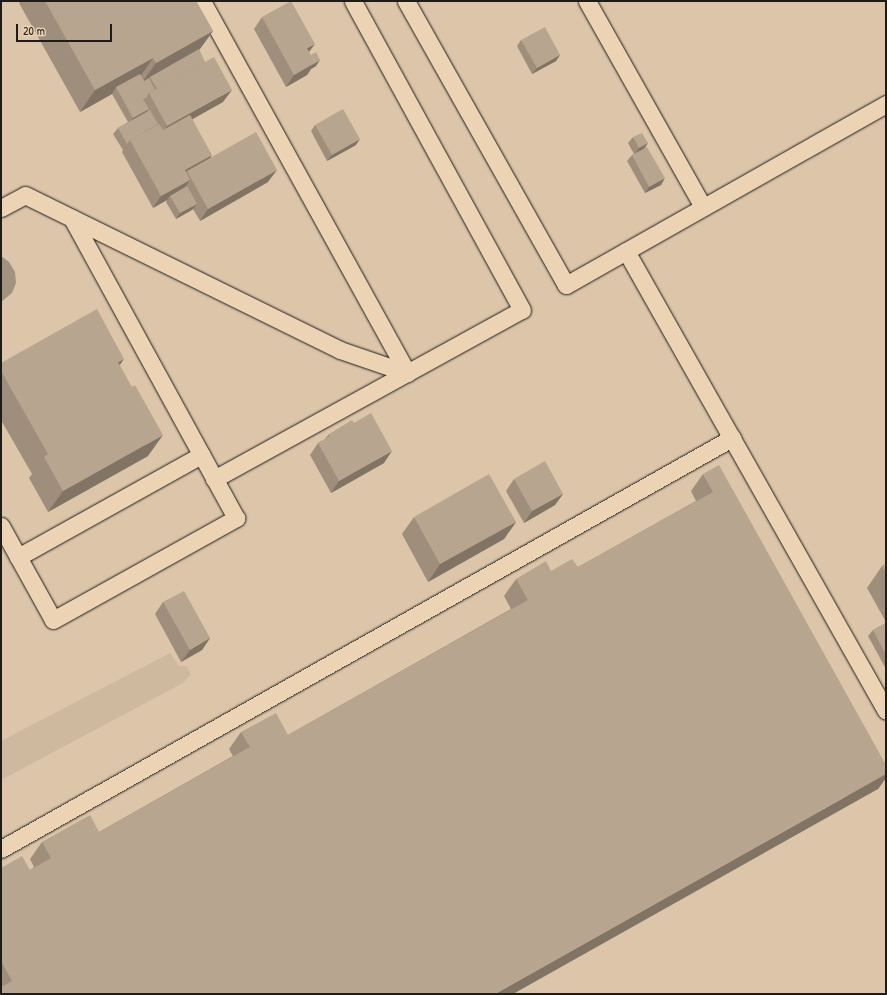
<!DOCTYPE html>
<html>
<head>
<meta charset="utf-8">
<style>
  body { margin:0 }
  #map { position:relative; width:887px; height:995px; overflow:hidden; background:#ecd3b4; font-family:"Patrick Hand",sans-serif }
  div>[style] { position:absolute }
  .built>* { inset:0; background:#dcc5a9 }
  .green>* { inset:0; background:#ceb89e }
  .water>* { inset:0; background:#a2927e }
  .roads { filter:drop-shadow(0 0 1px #1c1c1c) drop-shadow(0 0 1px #1c1c1c) }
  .lane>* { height:17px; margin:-8.5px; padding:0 8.5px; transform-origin:8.5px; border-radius:8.5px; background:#ecd3b4 }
  .wall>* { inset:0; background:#9e8e7b }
  .shaded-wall>* { inset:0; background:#817464 }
  .building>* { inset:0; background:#b8a58f }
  span { translate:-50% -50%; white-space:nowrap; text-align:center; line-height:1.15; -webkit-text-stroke:3px #ecd3b4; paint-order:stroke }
  .frame { position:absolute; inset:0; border:2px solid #1c1c1c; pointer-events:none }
  .scale { position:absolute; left:16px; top:24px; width:96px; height:18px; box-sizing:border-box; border:2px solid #1c1c1c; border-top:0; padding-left:5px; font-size:12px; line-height:14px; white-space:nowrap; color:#1c1c1c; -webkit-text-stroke:3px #ecd3b4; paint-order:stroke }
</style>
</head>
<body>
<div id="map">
  <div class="built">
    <i style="clip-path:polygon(1px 1px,886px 1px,886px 994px,1px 994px)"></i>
  </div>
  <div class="green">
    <i style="clip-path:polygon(170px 653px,179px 666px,186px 666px,191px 674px,183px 683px,1px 780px,1px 741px)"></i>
  </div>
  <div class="water">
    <i style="clip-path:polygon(1px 256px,9px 262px,15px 272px,16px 283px,12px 293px,1px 302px)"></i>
  </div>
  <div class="roads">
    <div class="lane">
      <i style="left:202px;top:1px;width:425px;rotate:61.1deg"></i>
      <i style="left:406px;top:1px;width:326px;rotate:60.6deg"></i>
      <i style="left:566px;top:285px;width:368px;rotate:-29.5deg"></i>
      <i style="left:587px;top:1px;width:236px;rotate:60.6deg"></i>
      <i style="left:1px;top:208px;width:27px;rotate:-28deg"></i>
      <i style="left:25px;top:195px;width:351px;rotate:26.2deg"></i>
      <i style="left:340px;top:350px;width:71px;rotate:18.9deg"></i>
      <i style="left:626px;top:251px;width:528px;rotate:60.52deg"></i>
      <i style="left:214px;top:479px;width:351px;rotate:-28.8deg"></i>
      <i style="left:522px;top:310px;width:352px;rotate:-118.7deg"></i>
      <i style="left:1px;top:526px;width:107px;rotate:61deg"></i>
      <i style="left:53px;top:620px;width:210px;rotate:-29.1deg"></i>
      <i style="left:236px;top:518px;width:342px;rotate:-118.7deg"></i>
      <i style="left:18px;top:557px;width:210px;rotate:-29.1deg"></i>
      <i style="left:1px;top:849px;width:839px;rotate:-29.35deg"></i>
    </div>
  </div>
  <div class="wall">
    <i style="clip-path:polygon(21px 1px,196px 1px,213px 31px,199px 50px,223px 102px,192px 119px,211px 157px,268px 182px,200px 221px,193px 209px,176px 219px,166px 202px,167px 200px,153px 208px,122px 152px,123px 150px,113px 134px,118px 128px,128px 122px,112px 94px,80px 112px,19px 3px)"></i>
    <i style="clip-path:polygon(262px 17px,309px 52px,316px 66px,311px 69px,307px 75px,286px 87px,254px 29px)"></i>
    <i style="clip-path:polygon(521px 40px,560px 55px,556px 61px,532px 74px,517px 46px)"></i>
    <i style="clip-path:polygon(315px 125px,356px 145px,327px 161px,311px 131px)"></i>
    <i style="clip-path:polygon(633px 137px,648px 143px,644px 148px,661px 185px,645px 193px,627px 161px,632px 155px,634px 154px,628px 143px)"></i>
    <i style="clip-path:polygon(1px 363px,120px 366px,148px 456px,48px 512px,29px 478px,32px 474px,1px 420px)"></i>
    <i style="clip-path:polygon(329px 434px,384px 463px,331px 493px,310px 455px,318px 443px,325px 439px)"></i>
    <i style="clip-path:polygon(703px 474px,886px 765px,886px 778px,878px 789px,1px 994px,1px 868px,30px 870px,34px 867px,30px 859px,42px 842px,99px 832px,233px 756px,229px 749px,241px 732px,288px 735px,511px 609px,504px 596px,516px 579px,551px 571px,578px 567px,696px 501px,691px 491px)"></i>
    <i style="clip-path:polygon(514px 479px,563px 494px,555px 505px,524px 523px,506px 491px)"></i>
    <i style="clip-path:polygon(414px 517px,516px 522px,504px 539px,428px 582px,402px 534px)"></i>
    <i style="clip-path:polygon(886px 564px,886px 622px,867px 588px,882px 566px)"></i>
    <i style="clip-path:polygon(163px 602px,210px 638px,202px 650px,181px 662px,155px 614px)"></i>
    <i style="clip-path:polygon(886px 623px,886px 669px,868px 636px,873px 630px)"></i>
  </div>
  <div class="shaded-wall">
    <i style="clip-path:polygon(213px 31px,197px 53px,150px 77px,148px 80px,141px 84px,156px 63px)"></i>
    <i style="clip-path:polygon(315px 44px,306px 56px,307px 48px)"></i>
    <i style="clip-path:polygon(560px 55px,556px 61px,532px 74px,537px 68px)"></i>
    <i style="clip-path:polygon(153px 58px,138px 80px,116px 87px,112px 94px,80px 112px,95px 90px)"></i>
    <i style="clip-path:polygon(320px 60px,316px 66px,311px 69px,307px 75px,286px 87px,294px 75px)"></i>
    <i style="clip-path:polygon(232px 90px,223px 102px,159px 138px,167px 126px)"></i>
    <i style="clip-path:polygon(149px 109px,144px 115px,129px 124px,133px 118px)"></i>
    <i style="clip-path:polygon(360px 139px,356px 145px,327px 161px,332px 155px)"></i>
    <i style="clip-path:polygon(648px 143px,644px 149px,634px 155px,639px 148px)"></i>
    <i style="clip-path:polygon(212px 155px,204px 167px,187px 171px,181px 180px,185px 170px)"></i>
    <i style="clip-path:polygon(277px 170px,268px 182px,200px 221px,208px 209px)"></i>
    <i style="clip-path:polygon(665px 178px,661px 185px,645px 193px,649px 187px)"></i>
    <i style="clip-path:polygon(190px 180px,182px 192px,170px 196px,167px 200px,153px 208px,161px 196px)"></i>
    <i style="clip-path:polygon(197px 204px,192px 210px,176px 219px,180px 213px)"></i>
    <i style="clip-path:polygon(124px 359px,109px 381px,118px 362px)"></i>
    <i style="clip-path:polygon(163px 435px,148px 456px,48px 512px,63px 491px)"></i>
    <i style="clip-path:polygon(392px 451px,384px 463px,331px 493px,339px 481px)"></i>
    <i style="clip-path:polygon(563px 494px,555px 505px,524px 523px,532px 511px)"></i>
    <i style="clip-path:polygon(516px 522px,504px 539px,428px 582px,440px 564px)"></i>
    <i style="clip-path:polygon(210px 638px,202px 650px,181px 662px,190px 650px)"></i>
    <i style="clip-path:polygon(886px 774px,886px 778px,878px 789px,513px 994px,495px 994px)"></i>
  </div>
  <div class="building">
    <i style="clip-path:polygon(45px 1px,196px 1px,213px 31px,156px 63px,153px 58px,95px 90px)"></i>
    <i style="clip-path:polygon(291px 1px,315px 44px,307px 48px,315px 63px,294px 75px,262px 17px)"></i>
    <i style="clip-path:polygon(545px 27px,560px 55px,537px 68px,521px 40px)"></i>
    <i style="clip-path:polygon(199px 49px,205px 62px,157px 89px,150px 77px)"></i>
    <i style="clip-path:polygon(316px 52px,320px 60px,315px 63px,311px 55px)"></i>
    <i style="clip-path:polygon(214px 57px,232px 90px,167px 126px,149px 93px)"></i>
    <i style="clip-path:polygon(140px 74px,144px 81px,149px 78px,155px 90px,149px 93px,146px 98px,143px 99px,149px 109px,133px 118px,116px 87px)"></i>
    <i style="clip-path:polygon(343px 109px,360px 139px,332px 155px,315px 125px)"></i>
    <i style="clip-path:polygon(150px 110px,158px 124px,130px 140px,127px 144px,118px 128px)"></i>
    <i style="clip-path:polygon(190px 115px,212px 155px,185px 170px,190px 180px,161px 196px,130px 140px,159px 124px,163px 130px)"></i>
    <i style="clip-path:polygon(256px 132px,277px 170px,208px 209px,187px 171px)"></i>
    <i style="clip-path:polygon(642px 133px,648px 143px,639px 148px,633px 137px)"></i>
    <i style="clip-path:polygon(647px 147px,665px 178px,649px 187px,632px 155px)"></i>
    <i style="clip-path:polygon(187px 186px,197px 204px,180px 213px,170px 196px)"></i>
    <i style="clip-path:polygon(97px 309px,124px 359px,118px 362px,132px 387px,135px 385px,163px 435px,63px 491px,44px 457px,48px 454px,1px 371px,1px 363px)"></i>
    <i style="clip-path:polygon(371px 413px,392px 451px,339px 481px,318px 443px,330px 436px,329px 434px,352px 420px,354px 423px)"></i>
    <i style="clip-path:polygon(545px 461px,563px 494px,532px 511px,514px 479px)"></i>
    <i style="clip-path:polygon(719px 465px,886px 765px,886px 774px,495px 994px,1px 994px,1px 987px,12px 981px,1px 961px,1px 868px,22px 856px,30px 870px,51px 858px,42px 842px,90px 815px,99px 832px,250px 747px,241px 732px,276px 713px,288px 735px,528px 600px,516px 579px,546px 561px,551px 571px,572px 559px,578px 567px,713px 492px,703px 474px)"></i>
    <i style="clip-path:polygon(489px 474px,516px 522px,440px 564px,414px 517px)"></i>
    <i style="clip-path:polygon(886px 564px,886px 573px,882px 566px)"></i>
    <i style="clip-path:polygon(184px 591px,210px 638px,190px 650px,163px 602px)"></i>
    <i style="clip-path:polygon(886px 623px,886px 655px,873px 630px)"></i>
  </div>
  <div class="frame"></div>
  <div class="scale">20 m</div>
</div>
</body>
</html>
